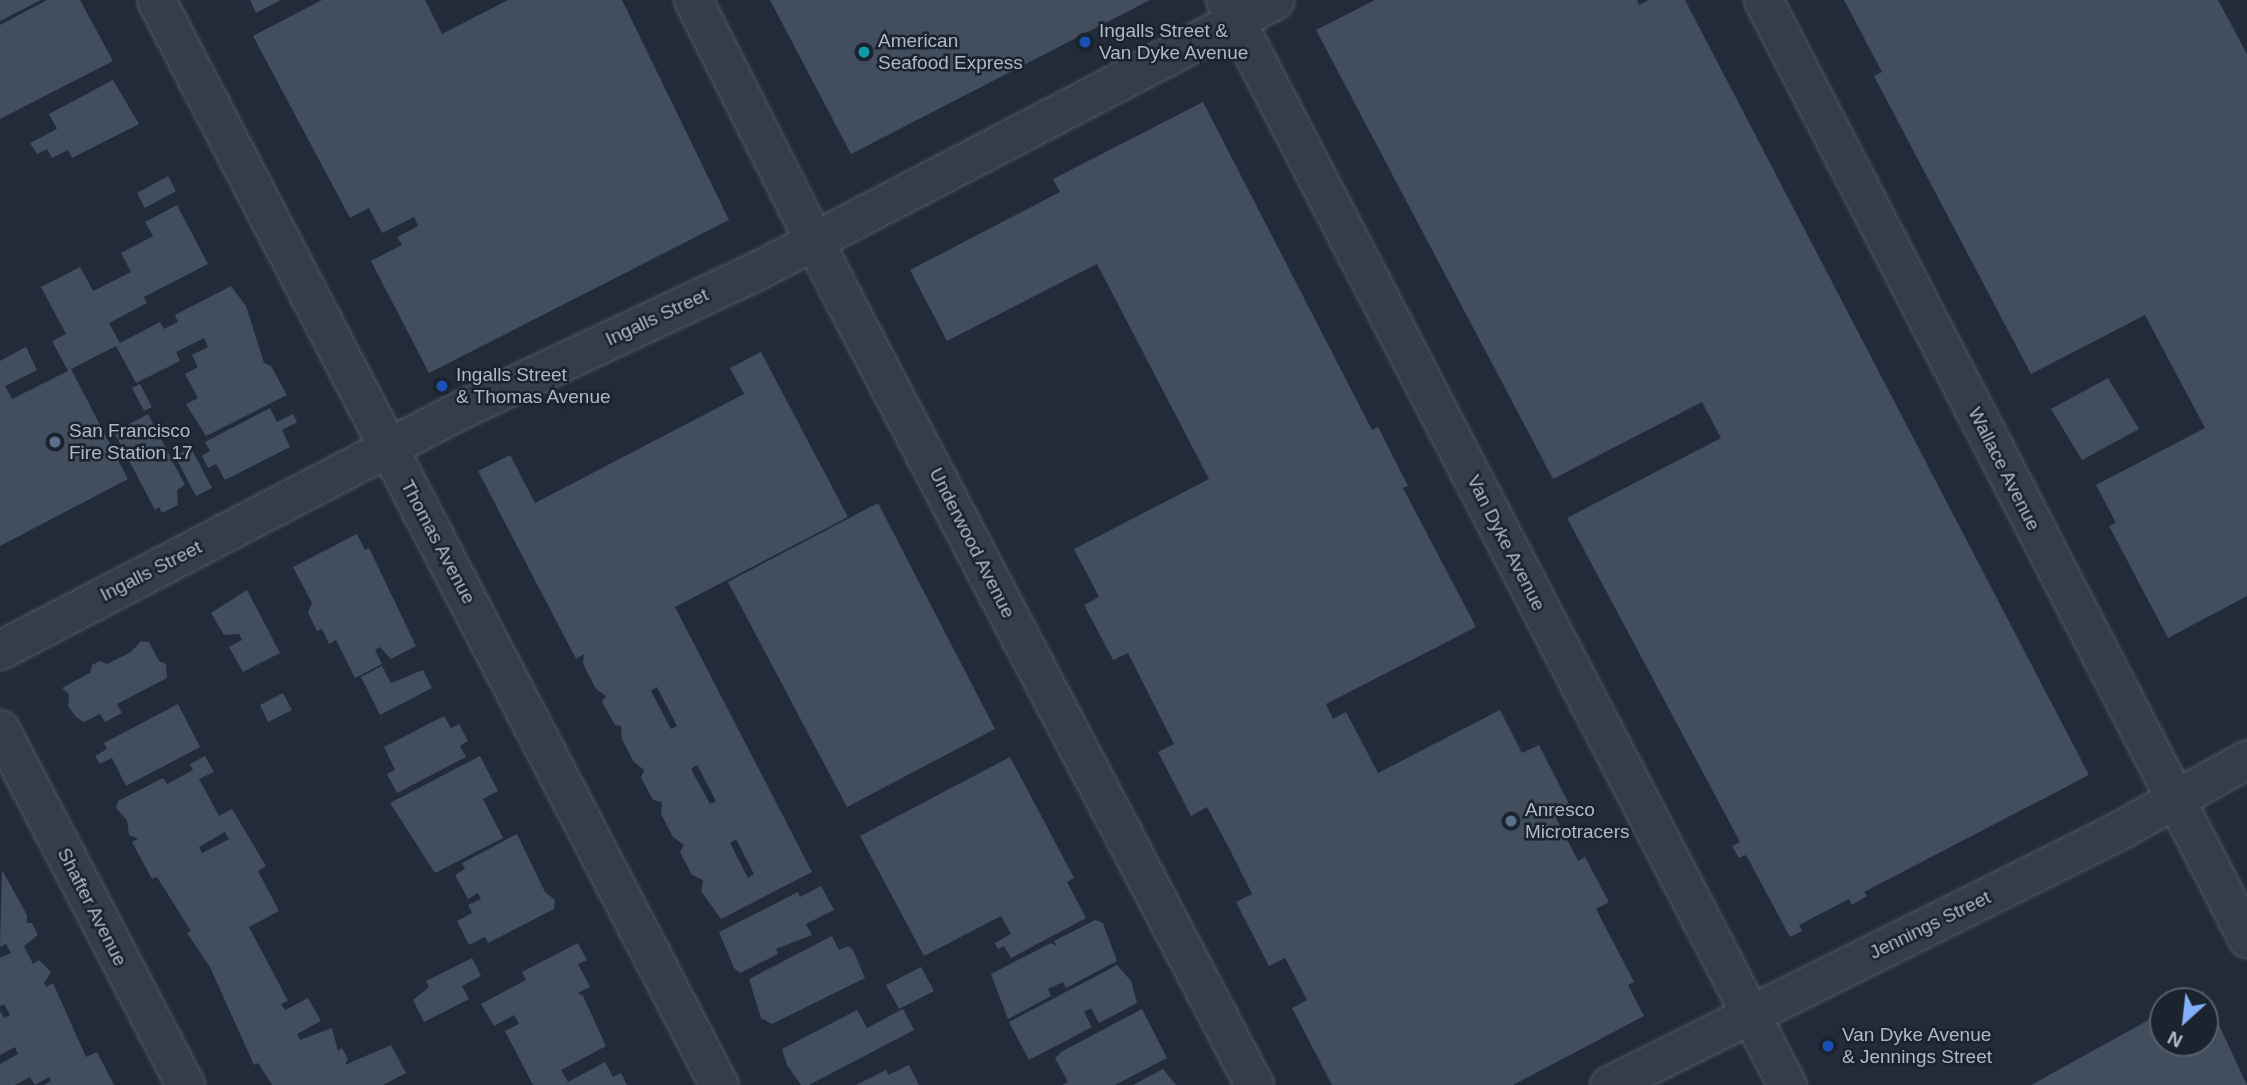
<!DOCTYPE html>
<html>
<head>
<meta charset="utf-8">
<style>
  body { margin:0 }
  #map { position:relative; width:2247px; height:1085px; overflow:hidden; background:#212b39; font-family:Helvetica,sans-serif }
  div>[style] { position:absolute }
  .building>* { inset:0; background:#424e5e }
  .roads { filter:drop-shadow(0 0 2px #505865) drop-shadow(0 0 2px #505865) }
  .minor>* { height:37px; margin:-18.5px; padding:0 18.5px; transform-origin:18.5px; border-radius:18.5px; background:#353d4a }
  .dots>* { width:19px; height:19px; translate:-50% -50%; box-sizing:border-box; border:4px solid #1a232e; border-radius:50% }
  span { translate:-50% -50%; white-space:nowrap; text-align:center; line-height:1.15; -webkit-text-stroke:5px #1a232e; paint-order:stroke }
  .poi-label { font-size:19px; color:#b0b8c6 }
  .left { translate:0 -50%; text-align:left }
  .street-label { font-size:19px; color:#b0b8c6 }
  .north { position:absolute; left:2149px; top:987px; width:70px; height:70px; box-sizing:border-box; background:#1a232e; border:2px solid #565f6b; border-radius:50%; rotate:207deg; font-size:19px; font-weight:700; line-height:28px; text-align:center; color:#b0b8c6 }
  .north::after { content:''; display:block; margin:auto; width:24px; height:32px; background:#83aff7; clip-path:polygon(50% 0,100% 100%,50% 72%,0 100%) }
</style>
</head>
<body>
<div id="map">
  <div class="building">
    <i style="clip-path:polygon(0 0,41px 0,0 21px)"></i>
    <i style="clip-path:polygon(47px 0,80px 0,113px 61px,0 119px,0 25px)"></i>
    <i style="clip-path:polygon(250px 0,281px 0,256px 13px)"></i>
    <i style="clip-path:polygon(322px 0,425px 0,442px 34px,508px 0,622px 0,729px 220px,429px 373px,371px 261px,402px 245px,397px 237px,418px 226px,414px 217px,382px 233px,369px 208px,350px 218px,253px 36px)"></i>
    <i style="clip-path:polygon(770px 0,1150px 0,851px 154px)"></i>
    <i style="clip-path:polygon(1375px 0,1637px 0,1639px 5px,1648px 0,1685px 0,2089px 775px,1864px 892px,1867px 896px,1852px 905px,1849px 899px,1799px 925px,1802px 931px,1790px 937px,1746px 855px,1739px 858px,1732px 846px,1740px 842px,1567px 518px,1721px 438px,1702px 402px,1553px 479px,1316px 30px)"></i>
    <i style="clip-path:polygon(1844px 0,2218px 0,2247px 54px,2247px 596px,2168px 638px,2109px 526px,2116px 523px,2096px 485px,2205px 428px,2145px 315px,2031px 374px,1874px 76px,1882px 72px)"></i>
    <i style="clip-path:polygon(113px 80px,139px 124px,72px 158px,68px 150px,52px 158px,47px 149px,37px 154px,30px 143px,57px 129px,49px 114px)"></i>
    <i style="clip-path:polygon(1203px 102px,1372px 430px,1378px 427px,1408px 486px,1403px 488px,1476px 627px,1326px 704px,1333px 719px,1346px 712px,1378px 773px,1500px 710px,1522px 753px,1539px 745px,1572px 810px,1556px 818px,1578px 861px,1585px 857px,1609px 902px,1596px 909px,1634px 982px,1628px 985px,1644px 1016px,1513px 1085px,1332px 1085px,1292px 1008px,1307px 1000px,1285px 958px,1269px 966px,1236px 902px,1252px 894px,1230px 850px,1207px 807px,1191px 816px,1158px 752px,1174px 744px,1128px 653px,1113px 660px,1084px 605px,1099px 597px,1074px 549px,1209px 479px,1097px 264px,947px 341px,910px 270px,1060px 192px,1053px 179px)"></i>
    <i style="clip-path:polygon(168px 176px,176px 191px,145px 208px,137px 193px)"></i>
    <i style="clip-path:polygon(177px 205px,208px 264px,144px 297px,147px 303px,109px 323px,120px 343px,160px 322px,164px 329px,178px 322px,175px 315px,231px 286px,246px 306px,264px 363px,271px 366px,287px 395px,206px 436px,186px 404px,198px 398px,185px 374px,198px 367px,192px 355px,208px 347px,204px 338px,176px 352px,180px 361px,136px 383px,116px 346px,71px 369px,128px 479px,0 546px,0 361px,26px 347px,37px 370px,5px 386px,12px 399px,68px 371px,52px 341px,66px 334px,41px 287px,80px 267px,93px 291px,131px 272px,121px 253px,153px 236px,145px 222px)"></i>
    <i style="clip-path:polygon(evenodd,761px 352px,848px 517px,675px 607px,812px 872px,721px 919px,701px 891px,703px 880px,692px 875px,680px 852px,684px 845px,673px 837px,661px 814px,662px 802px,653px 800px,641px 778px,644px 770px,633px 761px,622px 739px,621px 726px,615px 725px,602px 702px,606px 696px,596px 689px,583px 664px,584px 654px,576px 659px,478px 471px,510px 455px,535px 503px,744px 394px,730px 368px,761px 352px,657px 687px,677px 726px,671px 729px,651px 691px,657px 687px,761px 352px,697px 765px,716px 801px,710px 804px,691px 769px,697px 765px,761px 352px,736px 839px,754px 874px,748px 878px,730px 843px,736px 839px)"></i>
    <i style="clip-path:polygon(2108px 378px,2139px 429px,2082px 460px,2051px 409px)"></i>
    <i style="clip-path:polygon(140px 384px,152px 407px,144px 411px,132px 388px)"></i>
    <i style="clip-path:polygon(270px 408px,277px 422px,293px 414px,297px 422px,282px 430px,290px 447px,225px 480px,216px 464px,208px 468px,202px 456px,210px 451px,205px 442px)"></i>
    <i style="clip-path:polygon(148px 414px,185px 485px,177px 490px,178px 505px,162px 513px,159px 507px,155px 510px,114px 432px)"></i>
    <i style="clip-path:polygon(191px 448px,212px 488px,196px 496px,175px 456px)"></i>
    <i style="clip-path:polygon(878px 503px,995px 729px,847px 807px,728px 582px)"></i>
    <i style="clip-path:polygon(357px 534px,365px 550px,369px 548px,416px 646px,391px 659px,380px 647px,375px 650px,382px 664px,355px 678px,336px 640px,329px 644px,322px 629px,317px 631px,308px 613px,312px 603px,293px 567px)"></i>
    <i style="clip-path:polygon(247px 590px,280px 653px,243px 672px,229px 647px,242px 640px,239px 634px,224px 635px,211px 613px)"></i>
    <i style="clip-path:polygon(141px 641px,149px 642px,159px 661px,166px 664px,167px 678px,117px 704px,122px 713px,105px 722px,100px 714px,84px 722px,76px 717px,68px 706px,69px 694px,62px 688px,90px 673px,92px 665px,100px 661px,107px 664px,131px 652px)"></i>
    <i style="clip-path:polygon(382px 666px,391px 683px,423px 670px,432px 688px,380px 715px,361px 677px)"></i>
    <i style="clip-path:polygon(283px 693px,292px 710px,268px 722px,260px 705px)"></i>
    <i style="clip-path:polygon(178px 704px,200px 747px,126px 786px,112px 758px,100px 764px,95px 756px,107px 749px,104px 743px)"></i>
    <i style="clip-path:polygon(444px 716px,451px 728px,459px 724px,468px 741px,460px 746px,466px 757px,397px 793px,387px 774px,395px 770px,384px 747px)"></i>
    <i style="clip-path:polygon(evenodd,205px 756px,214px 772px,199px 779px,219px 816px,232px 809px,266px 866px,258px 871px,279px 911px,249px 927px,288px 1001px,281px 1004px,285px 1010px,308px 998px,321px 1021px,297px 1034px,300px 1040px,332px 1028px,338px 1051px,342px 1048px,348px 1059px,345px 1065px,391px 1045px,406px 1073px,383px 1085px,272px 1085px,258px 1063px,254px 1065px,210px 967px,187px 933px,191px 931px,157px 877px,152px 879px,132px 842px,138px 839px,129px 835px,127px 820px,116px 808px,118px 801px,163px 778px,167px 784px,193px 770px,190px 764px,205px 756px,225px 832px,229px 839px,202px 853px,199px 847px,225px 832px)"></i>
    <i style="clip-path:polygon(480px 756px,498px 791px,483px 799px,503px 838px,435px 873px,390px 803px)"></i>
    <i style="clip-path:polygon(1010px 757px,1074px 878px,1067px 882px,1086px 918px,1011px 958px,1004px 946px,998px 949px,995px 943px,1011px 934px,1001px 916px,924px 956px,860px 836px)"></i>
    <i style="clip-path:polygon(517px 834px,545px 892px,555px 900px,554px 909px,488px 943px,485px 937px,469px 945px,457px 921px,472px 913px,468px 905px,481px 899px,478px 893px,468px 899px,455px 875px,465px 869px,462px 863px)"></i>
    <i style="clip-path:polygon(2px 870px,27px 915px,27px 923px,32px 923px,38px 935px,24px 946px,33px 964px,39px 960px,51px 972px,44px 983px,46px 987px,53px 983px,86px 1057px,97px 1052px,114px 1085px,44px 1085px,51px 1081px,49px 1077px,35px 1085px,30px 1077px,15px 1085px,0 1085px,0 1064px,18px 1054px,15px 1047px,0 1055px,0 1011px,4px 1018px,10px 1015px,4px 1004px,0 1006px,0 958px,11px 953px,6px 944px,0 947px)"></i>
    <i style="clip-path:polygon(821px 886px,834px 910px,806px 924px,812px 935px,776px 949px,778px 954px,740px 973px,734px 968px,719px 932px,798px 892px,800px 897px)"></i>
    <i style="clip-path:polygon(1095px 920px,1103px 923px,1117px 961px,1066px 988px,1063px 982px,1048px 989px,1051px 996px,1008px 1019px,991px 974px,1051px 943px,1057px 946px,1054px 941px)"></i>
    <i style="clip-path:polygon(832px 936px,839px 950px,848px 946px,853px 950px,865px 978px,772px 1024px,761px 1018px,749px 979px)"></i>
    <i style="clip-path:polygon(578px 943px,587px 960px,578px 964px,590px 987px,578px 993px,583px 996px,606px 1046px,561px 1070px,568px 1082px,605px 1062px,613px 1077px,621px 1073px,627px 1085px,533px 1085px,505px 1031px,519px 1024px,514px 1015px,494px 1026px,481px 1004px,526px 980px,522px 972px)"></i>
    <i style="clip-path:polygon(472px 958px,481px 976px,462px 986px,469px 999px,424px 1022px,413px 1000px,429px 987px,426px 981px)"></i>
    <i style="clip-path:polygon(1117px 965px,1131px 981px,1137px 1003px,1099px 1023px,1091px 1008px,1084px 1012px,1092px 1027px,1029px 1060px,1009px 1022px)"></i>
    <i style="clip-path:polygon(921px 967px,934px 991px,899px 1009px,886px 985px)"></i>
    <i style="clip-path:polygon(2203px 991px,2247px 1085px,2031px 1085px,2163px 1012px,2163px 1043px,2205px 1043px,2205px 1001px,2184px 1001px)"></i>
    <i style="clip-path:polygon(903px 1009px,914px 1030px,809px 1085px,801px 1085px,787px 1065px,782px 1049px,857px 1010px,867px 1028px)"></i>
    <i style="clip-path:polygon(1142px 1009px,1167px 1058px,1115px 1085px,1062px 1085px,1068px 1082px,1055px 1058px,1061px 1052px)"></i>
    <i style="clip-path:polygon(909px 1065px,919px 1085px,856px 1085px,886px 1070px,888px 1075px)"></i>
    <i style="clip-path:polygon(1163px 1069px,1176px 1085px,1133px 1085px)"></i>
  </div>
  <div class="roads">
    <div class="minor">
      <i style="left:156px;top:0;width:1222px;rotate:62.58deg"></i>
      <i style="left:693px;top:0;width:334px;rotate:63.3deg"></i>
      <i style="left:843px;top:298px;width:888px;rotate:62.42deg"></i>
      <i style="left:1225px;top:0;width:1222px;rotate:62.62deg"></i>
      <i style="left:1763px;top:0;width:1056px;rotate:62.71deg"></i>
      <i style="left:0;top:650px;width:514px;rotate:-27.56deg"></i>
      <i style="left:456px;top:412px;width:334px;rotate:-25.2deg"></i>
      <i style="left:758px;top:270px;width:583px;rotate:-27.58deg"></i>
      <i style="left:0;top:729px;width:401px;rotate:62.5deg"></i>
      <i style="left:1609px;top:1085px;width:567px;rotate:-26.52deg"></i>
      <i style="left:2116px;top:832px;width:150px;rotate:-29.1deg"></i>
    </div>
  </div>
  <div class="dots">
    <i style="left:1085px;top:42px;background:#1a4fb4"></i>
    <i style="left:864px;top:52px;background:#0f9aa8"></i>
    <i style="left:442px;top:386px;background:#1a4fb4"></i>
    <i style="left:55px;top:442px;background:#5c6f8a"></i>
    <i style="left:1511px;top:821px;background:#5c6f8a"></i>
    <i style="left:1828px;top:1046px;background:#1a4fb4"></i>
  </div>
  <div class="poi-label">
    <span class="left" style="left:1099px;top:42px">Ingalls Street &amp;<br>Van Dyke Avenue</span>
    <span class="left" style="left:878px;top:52px">American<br>Seafood Express</span>
    <span class="left" style="left:456px;top:386px">Ingalls Street<br>&amp; Thomas Avenue</span>
    <span class="left" style="left:69px;top:442px">San Francisco<br>Fire Station 17</span>
    <span class="left" style="left:1525px;top:821px">Anresco<br>Microtracers</span>
    <span class="left" style="left:1842px;top:1046px">Van Dyke Avenue<br>&amp; Jennings Street</span>
  </div>
  <div class="street-label">
    <span style="left:657px;top:317px;rotate:-25deg">Ingalls Street</span>
    <span style="left:2004px;top:469px;rotate:63deg">Wallace Avenue</span>
    <span style="left:438px;top:542px;rotate:62deg">Thomas Avenue</span>
    <span style="left:972px;top:543px;rotate:63deg">Underwood Avenue</span>
    <span style="left:1506px;top:543px;rotate:63deg">Van Dyke Avenue</span>
    <span style="left:151px;top:571px;rotate:-27deg">Ingalls Street</span>
    <span style="left:92px;top:907px;rotate:63deg">Shafter Avenue</span>
    <span style="left:1930px;top:925px;rotate:-26deg">Jennings Street</span>
  </div>
  <div class="north">N</div>
</div>
</body>
</html>
